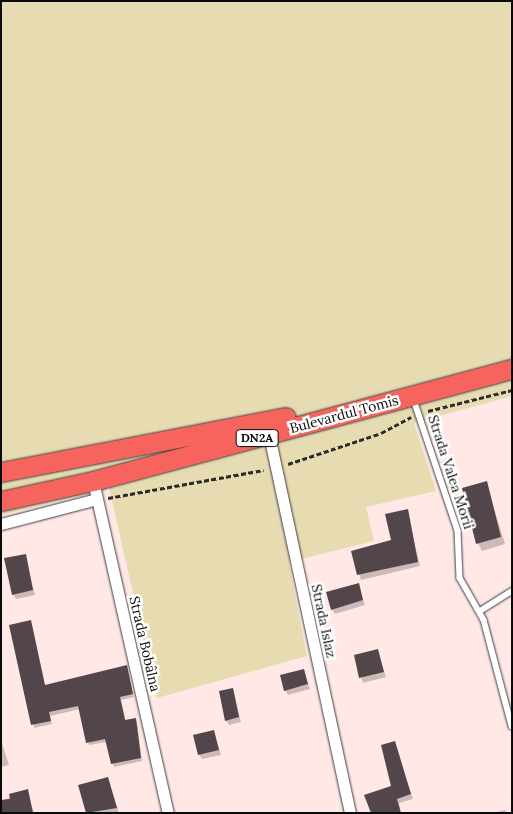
<!DOCTYPE html>
<html>
<head>
<meta charset="utf-8">
<style>
  body { margin:0 }
  #map { position:relative; width:513px; height:814px; overflow:hidden; background:#ffe8e6; font-family:Lora,serif }
  div>[style] { position:absolute }
  .green>* { inset:0; background:#e7dbb2 }
  .shadow>* { inset:0; background:#0003 }
  .building>* { inset:0; background:#52464a }
  .path>* { height:2.5px; margin-top:-1.25px; transform-origin:0; background:repeating-linear-gradient(90deg,#2c2c2c 0 5px,transparent 0 7.5px) }
  .roads { filter:drop-shadow(0 0 1px #3d3d3d) drop-shadow(0 0 1px #3d3d3d) }
  .lane>* { height:5.5px; margin:-2.75px; padding:0 2.75px; transform-origin:2.75px; border-radius:2.75px; background:#fff }
  .street>* { height:11px; margin:-5.5px; padding:0 5.5px; transform-origin:5.5px; border-radius:5.5px; background:#fff }
  .primary>* { height:19px; margin:-9.5px; padding:0 9.5px; transform-origin:9.5px; border-radius:9.5px; background:#f7645e }
  span { translate:-50% -50%; white-space:nowrap; text-align:center; line-height:1.15; -webkit-text-stroke:5px #fff; paint-order:stroke }
  .shield-label span { padding:1px 4px; background:#fff; border:1px solid; border-radius:4px; -webkit-text-stroke-width:0 }
  .shield-label { font-size:12px; color:#0a0a0a; font-weight:700 }
  .street-label { font-size:14px; color:#0a0a0a }
  .frame { position:absolute; inset:0; border:2px solid #0a0a0a; pointer-events:none }
</style>
</head>
<body>
<div id="map">
  <div class="green">
    <i style="clip-path:polygon(1px 1px,512px 1px,512px 396px,414px 423px,436px 491px,366px 507px,374px 541px,289px 562px,307px 656px,157px 698px,109px 488px,1px 515px)"></i>
  </div>
  <div class="shadow">
    <i style="clip-path:polygon(486px 483px,505px 544px,482px 551px,478px 543px)"></i>
    <i style="clip-path:polygon(407px 511px,420px 566px,361px 580px,352px 552px,392px 541px)"></i>
    <i style="clip-path:polygon(25px 555px,35px 595px,16px 599px,13px 594px)"></i>
    <i style="clip-path:polygon(358px 584px,365px 605px,335px 614px,332px 609px)"></i>
    <i style="clip-path:polygon(30px 622px,45px 686px,126px 667px,134px 697px,121px 700px,126px 722px,137px 722px,142px 761px,114px 767px,107px 742px,89px 745px,80px 709px,50px 716px,52px 724px,34px 728px)"></i>
    <i style="clip-path:polygon(377px 650px,386px 677px,363px 683px,355px 656px)"></i>
    <i style="clip-path:polygon(303px 670px,310px 689px,288px 695px,285px 690px)"></i>
    <i style="clip-path:polygon(233px 689px,241px 722px,229px 725px,226px 720px)"></i>
    <i style="clip-path:polygon(214px 732px,221px 755px,202px 759px,199px 754px)"></i>
    <i style="clip-path:polygon(1px 740px,9px 765px,1px 767px)"></i>
    <i style="clip-path:polygon(394px 743px,413px 799px,399px 803px,401px 813px,393px 786px)"></i>
    <i style="clip-path:polygon(108px 778px,119px 813px,87px 813px)"></i>
    <i style="clip-path:polygon(27px 791px,34px 813px,1px 813px,1px 801px)"></i>
    <i style="clip-path:polygon(505px 810px,507px 813px,493px 813px)"></i>
  </div>
  <div class="building">
    <i style="clip-path:polygon(487px 481px,501px 537px,476px 544px,462px 488px)"></i>
    <i style="clip-path:polygon(408px 509px,418px 562px,357px 575px,351px 551px,391px 540px,385px 514px)"></i>
    <i style="clip-path:polygon(26px 554px,33px 590px,12px 595px,4px 558px)"></i>
    <i style="clip-path:polygon(359px 583px,363px 600px,331px 610px,326px 592px)"></i>
    <i style="clip-path:polygon(31px 620px,45px 685px,127px 665px,133px 694px,120px 697px,125px 720px,136px 718px,141px 758px,111px 764px,105px 739px,86px 743px,78px 706px,49px 712px,51px 721px,31px 725px,9px 625px)"></i>
    <i style="clip-path:polygon(378px 649px,384px 672px,359px 678px,354px 655px)"></i>
    <i style="clip-path:polygon(304px 669px,308px 684px,284px 691px,280px 675px)"></i>
    <i style="clip-path:polygon(233px 688px,239px 717px,225px 721px,219px 691px)"></i>
    <i style="clip-path:polygon(214px 730px,219px 750px,198px 755px,193px 735px)"></i>
    <i style="clip-path:polygon(395px 741px,411px 794px,397px 799px,401px 813px,371px 813px,364px 795px,391px 786px,381px 745px)"></i>
    <i style="clip-path:polygon(108px 777px,117px 808px,86px 813px,78px 785px)"></i>
    <i style="clip-path:polygon(28px 789px,33px 813px,1px 813px,1px 800px,10px 799px,9px 794px)"></i>
  </div>
  <div class="path">
    <i style="left:428px;top:411px;width:87px;rotate:-14deg"></i>
    <i style="left:288px;top:464px;width:98px;rotate:-18.4deg"></i>
    <i style="left:381px;top:433px;width:34px;rotate:-28deg"></i>
    <i style="left:108px;top:498px;width:158px;rotate:-10.2deg"></i>
  </div>
  <div class="roads">
    <div class="lane">
      <i style="left:413px;top:397px;width:141px;rotate:71.4deg"></i>
      <i style="left:458px;top:531px;width:47px;rotate:87.6deg"></i>
      <i style="left:460px;top:578px;width:48px;rotate:60.3deg"></i>
      <i style="left:484px;top:620px;width:110px;rotate:75.2deg"></i>
      <i style="left:480px;top:611px;width:38px;rotate:-32deg"></i>
    </div>
    <div class="street">
      <i style="left:269px;top:435px;width:387px;rotate:77.9deg"></i>
      <i style="left:93px;top:481px;width:340px;rotate:77.3deg"></i>
      <i style="left:1px;top:524px;width:99px;rotate:-14.6deg"></i>
    </div>
    <div class="primary">
      <i style="left:1px;top:472px;width:290px;rotate:-10.9deg"></i>
      <i style="left:1px;top:501px;width:94px;rotate:-12.3deg"></i>
      <i style="left:93px;top:481px;width:434px;rotate:-15deg"></i>
    </div>
  </div>
  <div class="shield-label">
    <span style="left:257px;top:438px">DN2A</span>
  </div>
  <div class="street-label">
    <span style="left:344px;top:414px;rotate:-15deg">Bulevardul Tomis</span>
    <span style="left:451px;top:472px;rotate:72deg">Strada Valea Morii</span>
    <span style="left:324px;top:621px;rotate:78deg">Strada Islaz</span>
    <span style="left:145px;top:644px;rotate:77deg">Strada Bobâlna</span>
  </div>
  <div class="frame"></div>
</div>
</body>
</html>
